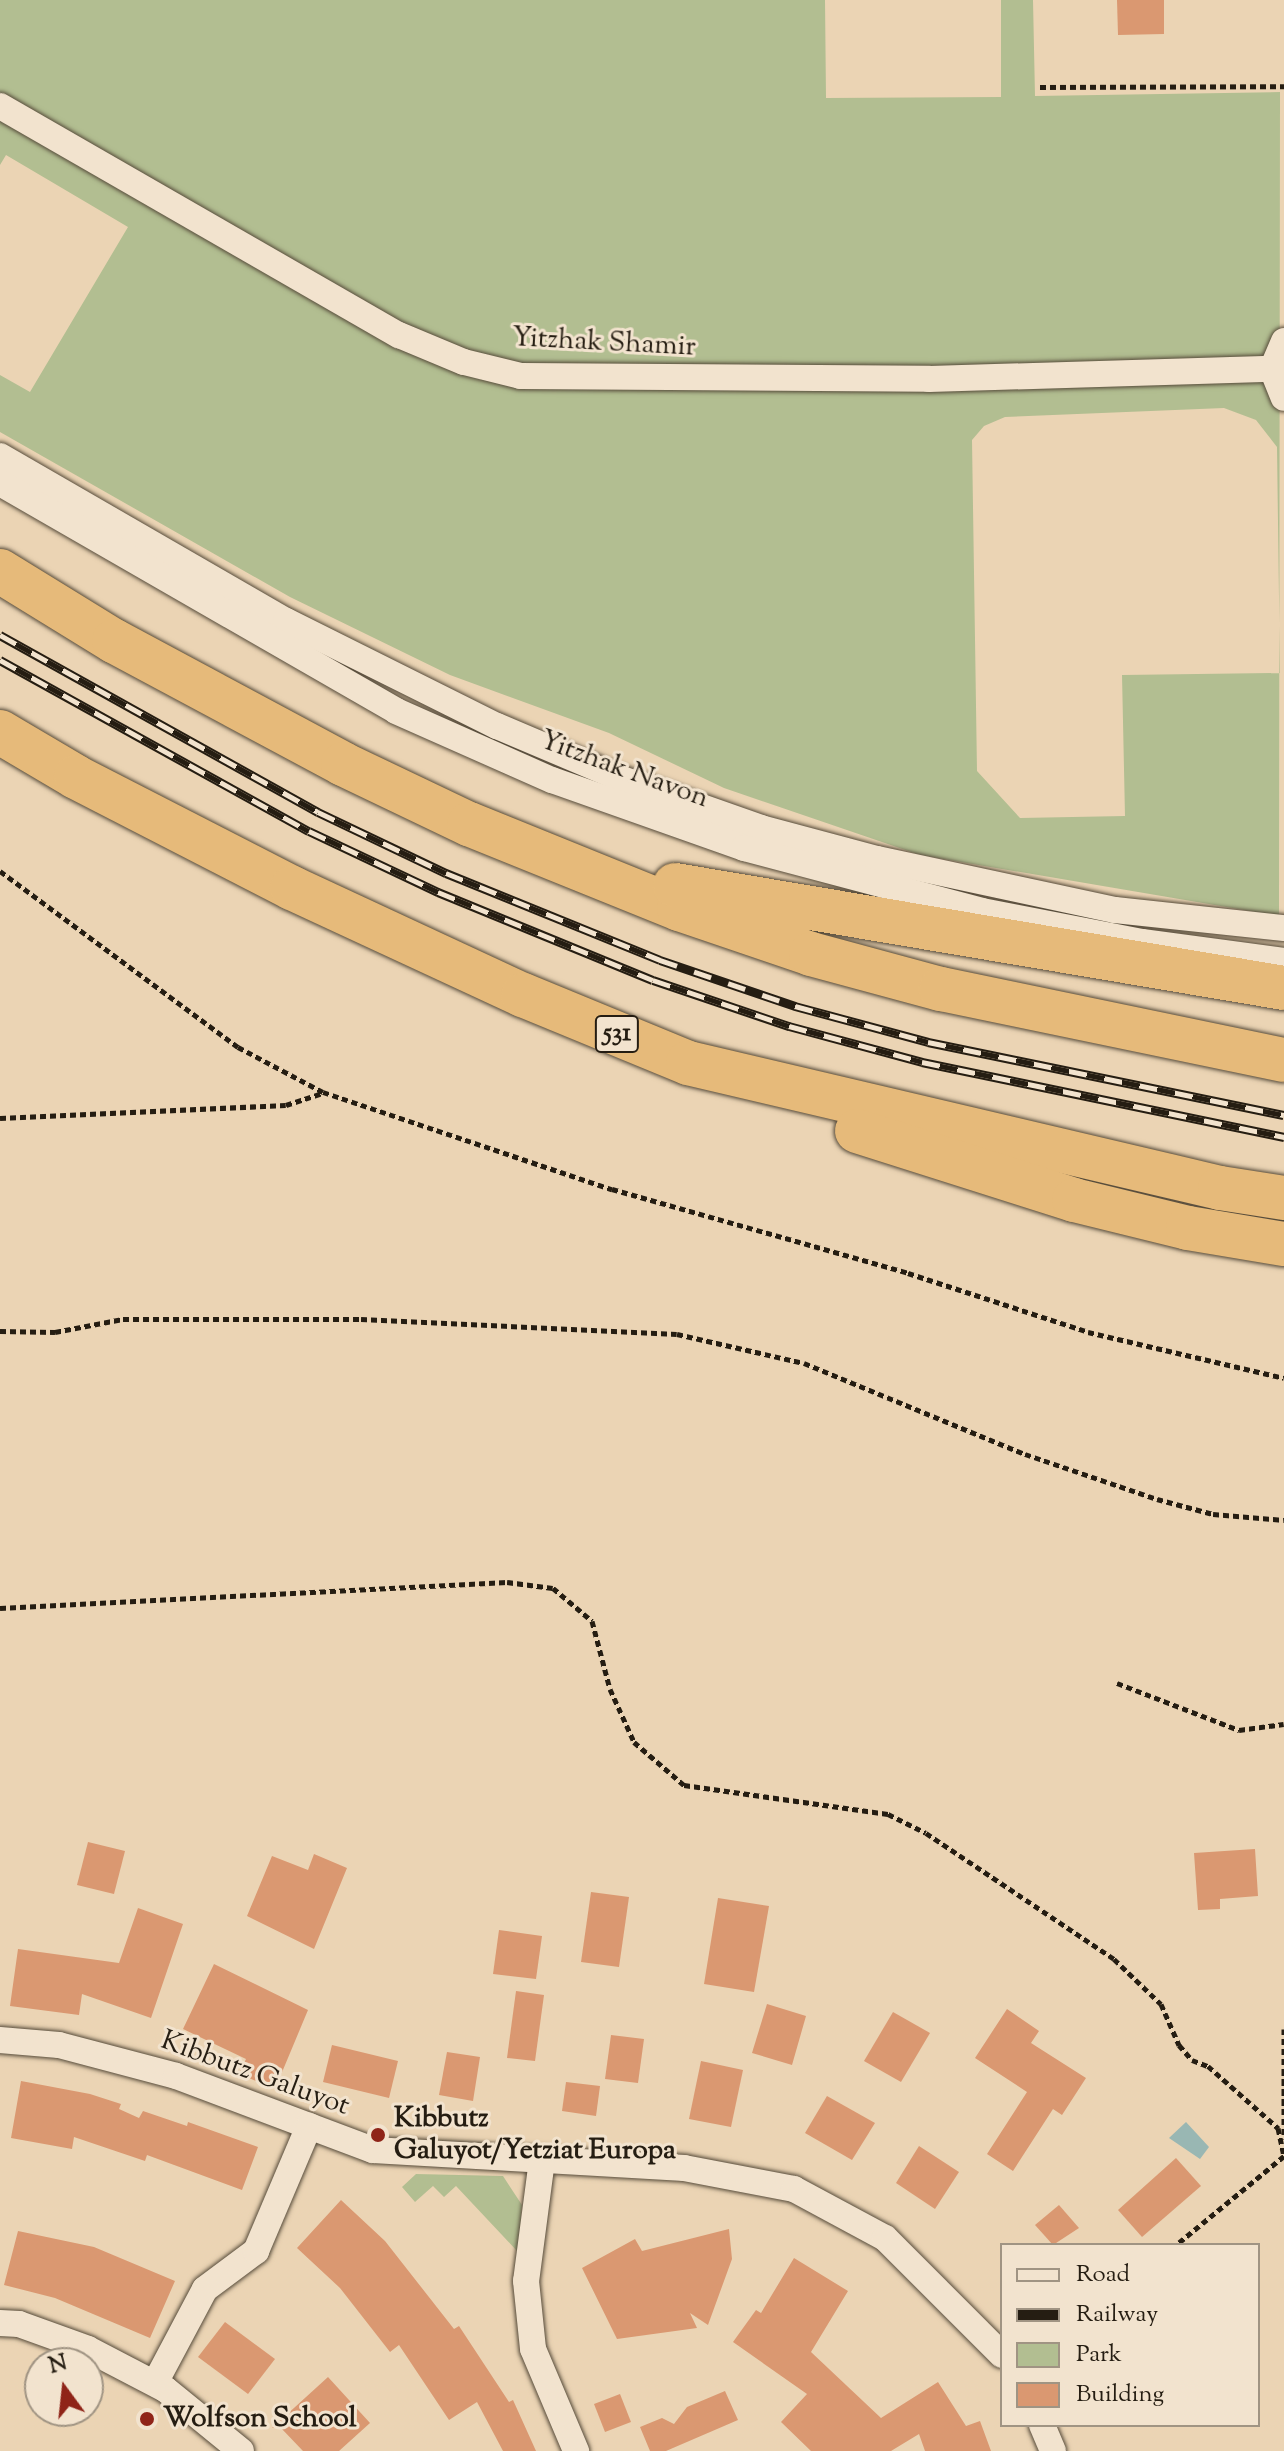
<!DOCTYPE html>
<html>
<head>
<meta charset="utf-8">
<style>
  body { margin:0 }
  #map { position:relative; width:1284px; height:2451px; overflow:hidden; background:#ebd4b4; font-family:"Sorts Mill Goudy",serif }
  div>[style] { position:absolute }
  .green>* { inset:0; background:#b2be91 }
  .water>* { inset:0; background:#99b7b3 }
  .building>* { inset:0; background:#da9871 }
  .path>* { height:5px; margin-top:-2.5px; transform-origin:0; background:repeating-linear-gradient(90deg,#251d12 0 6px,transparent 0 10px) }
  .roads { filter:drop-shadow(0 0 2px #564b3a) drop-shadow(0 0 2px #564b3a) }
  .street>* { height:26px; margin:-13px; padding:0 13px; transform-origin:13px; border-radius:13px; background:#f2e3ce }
  .highway>* { height:44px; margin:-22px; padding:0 22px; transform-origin:22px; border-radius:22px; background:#e6ba7a }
  .rail>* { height:9px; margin-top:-4.5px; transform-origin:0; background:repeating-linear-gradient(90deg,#f2e3ce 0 18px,#251d12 0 36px); box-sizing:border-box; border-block:2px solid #251d12 }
  .dots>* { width:22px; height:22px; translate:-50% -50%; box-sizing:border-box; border:4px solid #f2e3ce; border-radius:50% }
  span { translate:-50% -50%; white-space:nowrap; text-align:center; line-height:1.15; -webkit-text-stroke:6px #f2e3ce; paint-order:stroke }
  .shield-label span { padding:2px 6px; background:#f2e3ce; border:2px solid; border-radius:6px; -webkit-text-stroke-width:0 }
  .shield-label { font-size:26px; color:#251d12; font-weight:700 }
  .street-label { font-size:28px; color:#251d12 }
  .poi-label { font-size:28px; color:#251d12; font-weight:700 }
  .left { translate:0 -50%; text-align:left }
  .legend { position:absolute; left:1000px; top:2243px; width:260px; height:184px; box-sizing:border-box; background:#f2e3ce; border:2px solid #a09483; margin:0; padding:10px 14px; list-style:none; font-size:24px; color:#251d12 }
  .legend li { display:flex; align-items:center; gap:16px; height:40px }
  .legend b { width:40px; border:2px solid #a09483 }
  .north { position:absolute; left:24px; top:2347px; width:80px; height:80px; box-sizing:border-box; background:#f2e3ce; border:2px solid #a09483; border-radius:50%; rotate:345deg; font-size:22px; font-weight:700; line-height:32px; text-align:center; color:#251d12 }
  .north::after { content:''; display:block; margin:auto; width:28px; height:36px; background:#8f2418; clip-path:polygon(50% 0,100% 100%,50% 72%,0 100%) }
</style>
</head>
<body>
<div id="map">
  <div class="green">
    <i style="clip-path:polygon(evenodd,0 0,825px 0,826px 98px,1001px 97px,1001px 0,1033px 0,1035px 96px,1280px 92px,1279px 916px,920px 855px,724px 788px,609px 733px,450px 675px,290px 597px,0 432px,0 375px,30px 392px,128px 227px,6px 155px,0 165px,0 0,1224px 408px,1256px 420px,1277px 447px,1280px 673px,1122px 675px,1125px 816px,1020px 818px,977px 771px,972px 440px,984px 426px,1005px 417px,1224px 408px)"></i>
    <i style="clip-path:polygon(416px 2174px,503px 2176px,522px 2205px,518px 2252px,456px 2186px,444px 2197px,433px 2186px,415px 2202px,402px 2187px)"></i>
  </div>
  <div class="water">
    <i style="clip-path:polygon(1186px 2122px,1209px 2147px,1200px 2159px,1169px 2138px)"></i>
  </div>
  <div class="building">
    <i style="clip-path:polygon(1117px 0,1164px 0,1164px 34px,1118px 35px)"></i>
    <i style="clip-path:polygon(88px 1842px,125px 1851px,114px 1894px,77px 1885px)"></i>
    <i style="clip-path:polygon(1255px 1849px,1258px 1896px,1220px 1899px,1220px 1909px,1198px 1910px,1194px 1853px)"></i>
    <i style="clip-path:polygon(314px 1854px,347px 1868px,314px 1949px,247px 1916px,272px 1856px,308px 1870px)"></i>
    <i style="clip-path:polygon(591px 1892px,629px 1897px,619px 1967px,581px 1962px)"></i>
    <i style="clip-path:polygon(718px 1898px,769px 1906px,754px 1992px,704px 1984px)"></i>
    <i style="clip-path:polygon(138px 1908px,183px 1924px,151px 2018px,82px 1994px,79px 2015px,10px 2006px,18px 1949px,119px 1963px)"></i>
    <i style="clip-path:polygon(499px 1930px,542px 1936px,536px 1979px,493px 1974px)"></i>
    <i style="clip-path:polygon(214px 1964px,308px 2010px,275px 2089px,239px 2074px,246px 2059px,183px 2029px)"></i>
    <i style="clip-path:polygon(516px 1991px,544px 1995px,535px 2061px,507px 2058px)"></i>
    <i style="clip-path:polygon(767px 2004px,806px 2016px,792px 2065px,752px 2053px)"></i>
    <i style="clip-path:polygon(1007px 2009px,1039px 2031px,1031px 2043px,1086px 2078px,1062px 2115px,1053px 2109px,1013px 2171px,987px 2154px,1027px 2092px,975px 2058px)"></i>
    <i style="clip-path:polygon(893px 2012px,930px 2033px,901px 2082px,864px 2061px)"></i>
    <i style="clip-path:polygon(611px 2035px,644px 2039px,638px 2083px,605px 2079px)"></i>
    <i style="clip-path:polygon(332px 2045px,398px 2061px,389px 2098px,323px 2082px)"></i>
    <i style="clip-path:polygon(447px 2052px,480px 2057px,473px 2101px,439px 2095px)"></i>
    <i style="clip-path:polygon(701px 2061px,743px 2070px,731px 2127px,689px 2119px)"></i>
    <i style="clip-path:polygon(21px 2081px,90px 2094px,121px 2104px,119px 2109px,139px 2118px,143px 2111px,187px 2126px,188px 2122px,258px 2147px,242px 2190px,147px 2155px,145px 2161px,74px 2137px,72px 2149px,11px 2138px)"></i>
    <i style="clip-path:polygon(566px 2082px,600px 2086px,596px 2116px,562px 2111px)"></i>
    <i style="clip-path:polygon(827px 2096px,875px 2123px,852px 2160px,805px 2133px)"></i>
    <i style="clip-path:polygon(919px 2146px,959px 2172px,935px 2209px,896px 2183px)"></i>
    <i style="clip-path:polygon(1176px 2158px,1201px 2186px,1142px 2237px,1118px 2210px)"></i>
    <i style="clip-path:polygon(341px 2200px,385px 2241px,454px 2329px,459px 2326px,509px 2402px,513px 2400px,536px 2451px,503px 2451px,477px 2402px,449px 2420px,399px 2345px,390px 2352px,340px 2288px,297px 2248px)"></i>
    <i style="clip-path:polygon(1059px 2205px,1079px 2228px,1053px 2245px,1035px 2225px)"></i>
    <i style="clip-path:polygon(729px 2229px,732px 2259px,708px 2325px,690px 2313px,697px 2328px,617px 2339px,582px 2268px,635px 2239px,642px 2251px)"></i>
    <i style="clip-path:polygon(18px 2231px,94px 2247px,175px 2281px,150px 2338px,55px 2298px,4px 2285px)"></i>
    <i style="clip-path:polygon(794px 2258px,848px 2291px,811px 2352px,881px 2418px,938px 2382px,966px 2426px,980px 2421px,991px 2451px,925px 2451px,919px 2434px,891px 2451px,811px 2451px,781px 2422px,807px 2394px,733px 2342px,756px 2310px,761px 2313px)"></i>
    <i style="clip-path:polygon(225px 2322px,275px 2359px,248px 2394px,198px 2357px)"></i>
    <i style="clip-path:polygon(328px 2377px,370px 2423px,339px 2451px,303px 2451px,281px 2428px,272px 2428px)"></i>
    <i style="clip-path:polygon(725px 2391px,738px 2420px,666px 2451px,650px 2451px,640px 2427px,662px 2418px,674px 2424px,687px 2407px)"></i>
    <i style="clip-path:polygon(620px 2394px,631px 2422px,605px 2432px,594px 2404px)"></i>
  </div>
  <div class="path">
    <i style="left:1040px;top:87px;width:244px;rotate:-0.2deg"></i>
    <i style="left:0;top:871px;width:296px;rotate:36.5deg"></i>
    <i style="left:238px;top:1047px;width:96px;rotate:27.9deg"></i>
    <i style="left:323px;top:1092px;width:305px;rotate:18.6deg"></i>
    <i style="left:612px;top:1189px;width:308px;rotate:15.8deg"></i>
    <i style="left:908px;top:1273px;width:189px;rotate:18.1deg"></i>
    <i style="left:1088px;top:1332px;width:201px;rotate:13.2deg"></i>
    <i style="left:0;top:1118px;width:286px;rotate:-2.6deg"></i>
    <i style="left:286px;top:1105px;width:39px;rotate:-18deg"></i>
    <i style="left:0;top:1331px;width:55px;rotate:1deg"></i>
    <i style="left:55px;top:1332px;width:69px;rotate:-10.8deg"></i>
    <i style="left:123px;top:1319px;width:238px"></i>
    <i style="left:361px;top:1319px;width:316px;rotate:2.7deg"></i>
    <i style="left:677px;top:1334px;width:130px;rotate:12.9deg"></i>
    <i style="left:804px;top:1363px;width:239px;rotate:22.4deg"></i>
    <i style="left:1025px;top:1454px;width:139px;rotate:18.8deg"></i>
    <i style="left:1157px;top:1499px;width:58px;rotate:15deg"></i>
    <i style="left:1213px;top:1514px;width:71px;rotate:4.8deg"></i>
    <i style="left:0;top:1608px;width:508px;rotate:-2.94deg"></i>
    <i style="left:507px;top:1582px;width:46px;rotate:7.4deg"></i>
    <i style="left:553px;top:1588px;width:51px;rotate:40.2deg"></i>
    <i style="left:592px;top:1621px;width:70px;rotate:75.2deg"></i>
    <i style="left:610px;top:1689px;width:58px;rotate:65.6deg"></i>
    <i style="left:634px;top:1742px;width:66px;rotate:40.7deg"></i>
    <i style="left:684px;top:1785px;width:206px;rotate:8.1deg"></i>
    <i style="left:888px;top:1814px;width:42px;rotate:26.6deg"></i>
    <i style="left:926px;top:1833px;width:226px;rotate:33.8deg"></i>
    <i style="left:1114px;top:1959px;width:65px;rotate:43.8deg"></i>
    <i style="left:1161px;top:2004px;width:45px;rotate:66.3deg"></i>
    <i style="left:1179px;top:2045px;width:20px;rotate:49deg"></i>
    <i style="left:1192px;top:2060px;width:17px;rotate:21deg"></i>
    <i style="left:1208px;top:2066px;width:94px;rotate:41.5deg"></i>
    <i style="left:1278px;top:2128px;width:29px;rotate:78deg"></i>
    <i style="left:1284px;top:2156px;width:140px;rotate:140.5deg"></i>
    <i style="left:1117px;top:1683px;width:131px;rotate:21.1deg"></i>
    <i style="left:1239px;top:1730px;width:45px;rotate:-7.6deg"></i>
    <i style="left:1284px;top:2029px;width:110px;rotate:90deg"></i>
  </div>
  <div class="roads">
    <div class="street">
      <i style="left:0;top:106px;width:460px;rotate:29.9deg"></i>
      <i style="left:399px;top:335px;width:70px;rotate:22.6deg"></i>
      <i style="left:464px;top:362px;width:59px;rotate:13.8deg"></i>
      <i style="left:521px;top:376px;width:408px;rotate:0.4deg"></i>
      <i style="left:929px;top:379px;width:343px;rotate:-1.7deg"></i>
      <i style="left:1284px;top:341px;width:30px;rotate:113deg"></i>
      <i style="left:1272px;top:369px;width:31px;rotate:68deg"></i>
      <i style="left:0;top:456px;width:330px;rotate:30deg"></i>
      <i style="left:286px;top:621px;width:236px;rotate:26.5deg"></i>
      <i style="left:497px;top:726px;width:136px;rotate:23deg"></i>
      <i style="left:622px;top:779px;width:147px;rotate:19.4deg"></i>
      <i style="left:761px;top:828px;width:120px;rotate:15deg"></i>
      <i style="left:877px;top:859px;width:243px;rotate:12.1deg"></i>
      <i style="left:1115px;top:910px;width:170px;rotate:6.1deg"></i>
      <i style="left:0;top:483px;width:457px;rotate:29.9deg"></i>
      <i style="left:396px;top:711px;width:171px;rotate:23.9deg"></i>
      <i style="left:552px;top:780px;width:204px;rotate:19.5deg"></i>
      <i style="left:744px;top:848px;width:246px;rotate:14.8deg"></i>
      <i style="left:982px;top:911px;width:163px;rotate:11deg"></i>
      <i style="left:1142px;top:942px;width:143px;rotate:7.6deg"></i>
      <i style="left:0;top:2040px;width:59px;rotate:4.8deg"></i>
      <i style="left:59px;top:2045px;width:121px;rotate:14.8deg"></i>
      <i style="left:176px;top:2076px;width:210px;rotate:20.6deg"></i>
      <i style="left:373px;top:2150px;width:312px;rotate:3.3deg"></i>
      <i style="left:684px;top:2168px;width:112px;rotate:10.8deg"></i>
      <i style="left:794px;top:2189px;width:103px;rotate:28.3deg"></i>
      <i style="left:885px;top:2238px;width:165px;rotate:45deg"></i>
      <i style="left:542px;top:2160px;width:122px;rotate:97.5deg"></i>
      <i style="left:526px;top:2281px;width:68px;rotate:84.1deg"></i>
      <i style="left:533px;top:2349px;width:111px;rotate:67.1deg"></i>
      <i style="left:0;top:2323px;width:19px;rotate:3deg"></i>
      <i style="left:19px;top:2324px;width:73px;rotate:19.9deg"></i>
      <i style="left:88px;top:2349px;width:87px;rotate:27.5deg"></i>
      <i style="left:165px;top:2389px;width:98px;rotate:39.2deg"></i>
      <i style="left:155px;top:2383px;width:106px;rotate:-62deg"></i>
      <i style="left:205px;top:2289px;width:64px;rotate:-36.7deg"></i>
      <i style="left:256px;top:2251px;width:136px;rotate:-67deg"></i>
      <i style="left:1042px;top:2425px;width:28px;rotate:67deg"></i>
    </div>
    <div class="highway">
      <i style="left:0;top:571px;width:134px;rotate:31.6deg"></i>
      <i style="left:114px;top:641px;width:260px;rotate:28.2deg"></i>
      <i style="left:343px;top:764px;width:140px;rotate:25.5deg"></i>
      <i style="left:469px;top:824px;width:227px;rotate:22deg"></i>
      <i style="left:679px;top:909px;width:139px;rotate:18.8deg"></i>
      <i style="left:811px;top:954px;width:135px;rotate:15.1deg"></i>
      <i style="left:941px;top:989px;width:350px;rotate:11.7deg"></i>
      <i style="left:0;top:732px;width:88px;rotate:30.6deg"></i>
      <i style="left:76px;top:777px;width:243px;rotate:27.2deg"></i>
      <i style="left:292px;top:888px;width:255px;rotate:24.9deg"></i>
      <i style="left:523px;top:995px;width:178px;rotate:22.4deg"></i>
      <i style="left:688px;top:1063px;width:546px;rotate:13.22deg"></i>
      <i style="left:1220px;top:1188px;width:65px;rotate:8.9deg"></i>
      <i style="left:675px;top:885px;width:618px;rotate:9.6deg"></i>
      <i style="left:857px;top:1131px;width:228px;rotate:17.6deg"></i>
      <i style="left:1074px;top:1200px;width:117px;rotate:13.8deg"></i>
      <i style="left:1188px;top:1228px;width:97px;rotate:9.5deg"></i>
    </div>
  </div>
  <div class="rail">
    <i style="left:0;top:635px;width:364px;rotate:29.1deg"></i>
    <i style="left:318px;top:812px;width:142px;rotate:25.5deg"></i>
    <i style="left:446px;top:873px;width:231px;rotate:22.1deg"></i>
    <i style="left:660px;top:960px;width:143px;rotate:18.8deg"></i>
    <i style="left:795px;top:1006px;width:138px;rotate:15.1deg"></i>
    <i style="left:928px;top:1042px;width:363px;rotate:11.6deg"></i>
    <i style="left:0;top:660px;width:353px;rotate:29deg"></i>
    <i style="left:309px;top:831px;width:143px;rotate:25.3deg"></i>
    <i style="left:438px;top:892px;width:232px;rotate:22.3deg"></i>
    <i style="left:653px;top:980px;width:144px;rotate:18.7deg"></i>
    <i style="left:789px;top:1026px;width:138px;rotate:15.1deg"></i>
    <i style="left:922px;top:1062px;width:370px;rotate:11.7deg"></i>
  </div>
  <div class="dots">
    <i style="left:378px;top:2135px;background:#8f2418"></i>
    <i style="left:147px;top:2419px;background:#8f2418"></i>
  </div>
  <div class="shield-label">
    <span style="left:617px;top:1034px">531</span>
  </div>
  <div class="street-label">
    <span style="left:604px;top:343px;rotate:3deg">Yitzhak Shamir</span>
    <span style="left:624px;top:770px;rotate:20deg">Yitzhak Navon</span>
    <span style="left:255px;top:2074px;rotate:20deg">Kibbutz Galuyot</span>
  </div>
  <div class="poi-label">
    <span class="left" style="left:394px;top:2135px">Kibbutz<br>Galuyot/Yetziat Europa</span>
    <span class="left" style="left:163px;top:2419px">Wolfson School</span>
  </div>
  <ul class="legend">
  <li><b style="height:10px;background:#f2e3ce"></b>Road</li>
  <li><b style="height:10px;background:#251d12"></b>Railway</li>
  <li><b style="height:22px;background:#b2be91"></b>Park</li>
  <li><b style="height:22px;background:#da9871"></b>Building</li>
  </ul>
  <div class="north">N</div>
</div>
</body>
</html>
